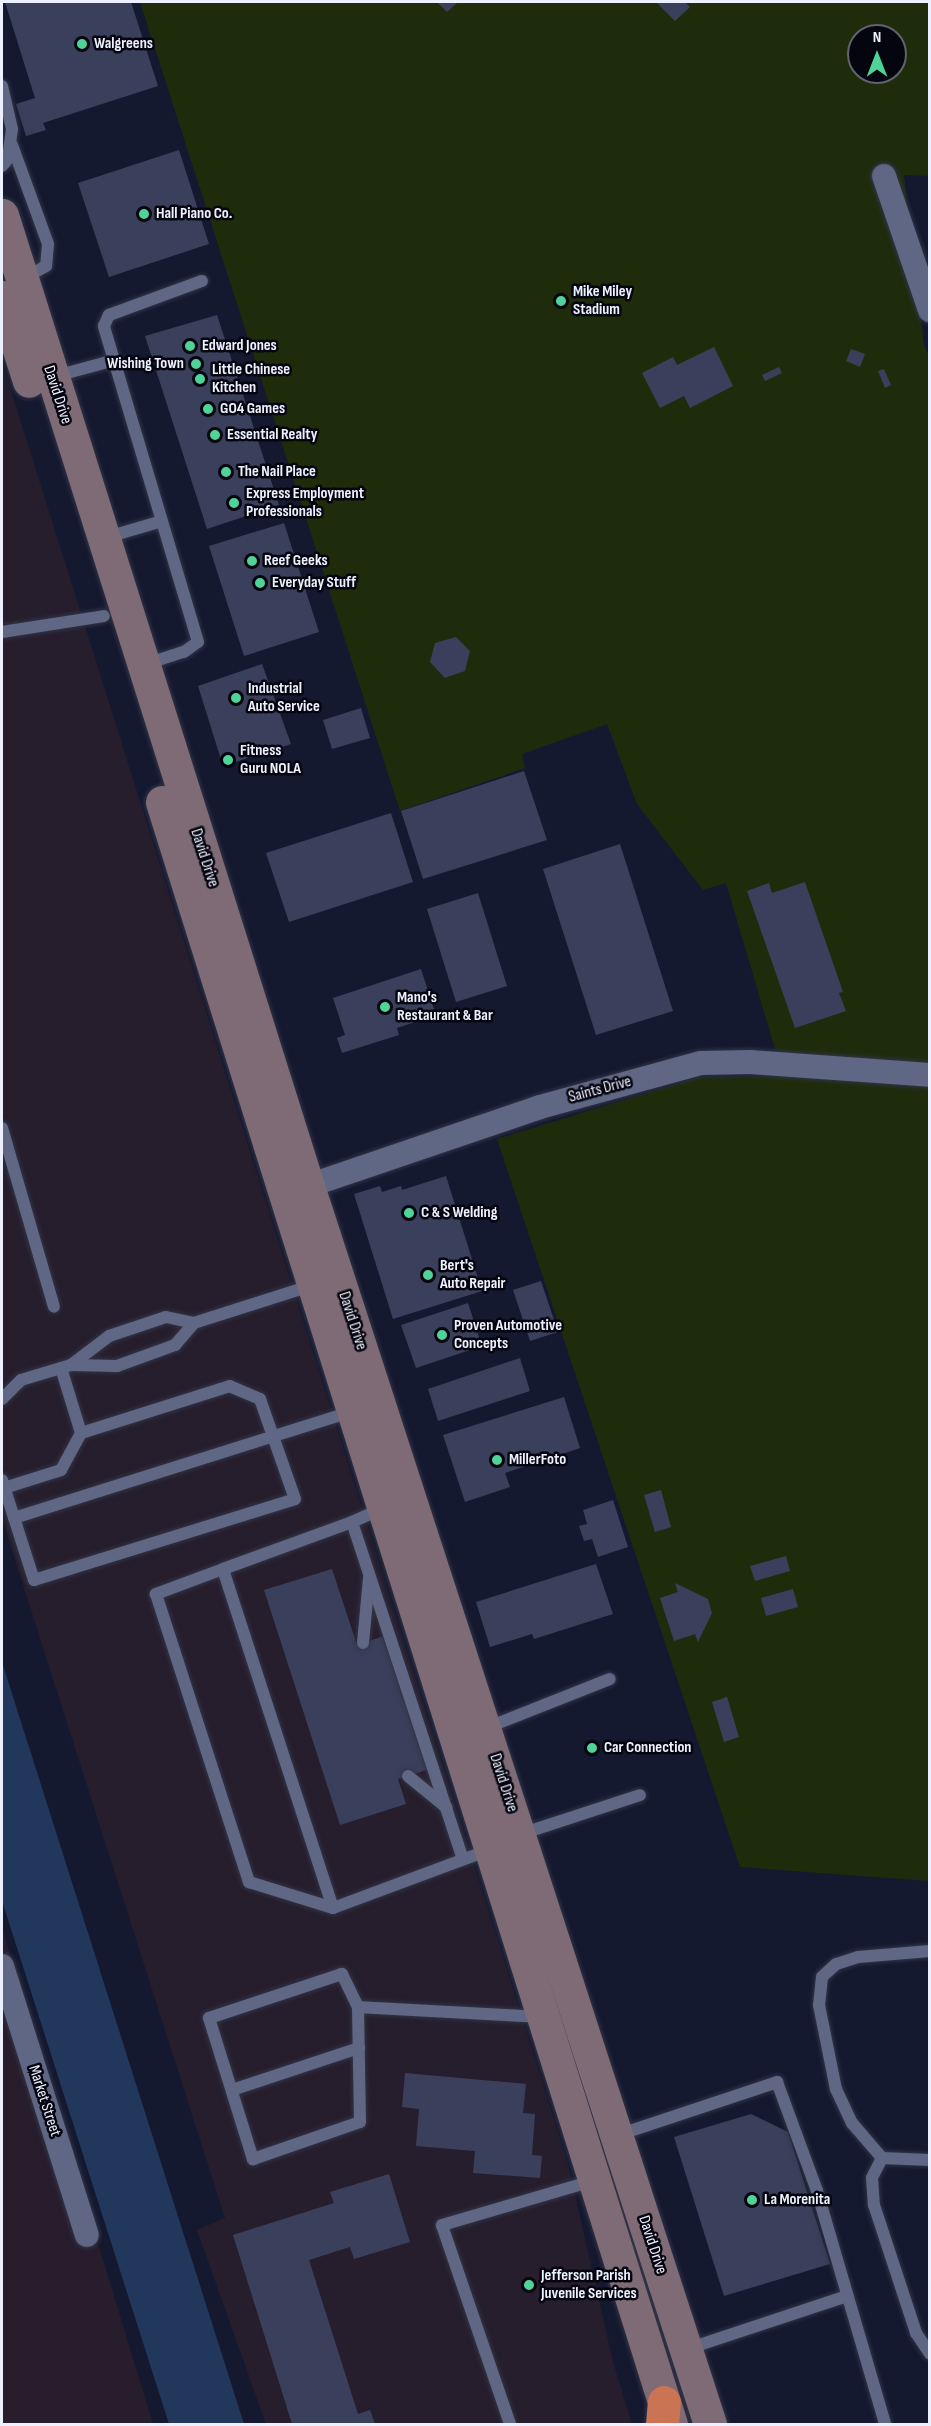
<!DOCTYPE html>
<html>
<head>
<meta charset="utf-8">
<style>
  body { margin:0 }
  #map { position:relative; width:931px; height:2426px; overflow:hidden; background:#141930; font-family:"Sofia Sans Condensed",sans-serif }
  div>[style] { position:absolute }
  .commercial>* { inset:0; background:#271d2c }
  .industrial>* { inset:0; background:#261e2d }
  .green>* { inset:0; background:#1e2c0c }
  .water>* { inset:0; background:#21375c }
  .building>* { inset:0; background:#3a405b }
  .roads { filter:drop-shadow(0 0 2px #323345) drop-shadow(0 0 2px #323345) }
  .lane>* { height:12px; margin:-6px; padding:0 6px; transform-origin:6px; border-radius:6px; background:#5f6784 }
  .street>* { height:24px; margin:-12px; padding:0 12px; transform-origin:12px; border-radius:12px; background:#5f6784 }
  .secondary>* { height:33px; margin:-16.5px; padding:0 16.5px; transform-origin:16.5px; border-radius:16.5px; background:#7f6b76 }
  .highway>* { height:33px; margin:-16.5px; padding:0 16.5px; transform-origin:16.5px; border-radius:16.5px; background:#cb7454 }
  .dots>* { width:16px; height:16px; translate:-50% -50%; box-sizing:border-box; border:3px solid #04050e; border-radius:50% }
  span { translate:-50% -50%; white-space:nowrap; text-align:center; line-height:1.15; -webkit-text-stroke:5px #04050e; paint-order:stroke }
  .poi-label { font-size:16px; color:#edf0fe; font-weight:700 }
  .left { translate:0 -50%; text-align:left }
  .right { translate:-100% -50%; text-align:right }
  .street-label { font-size:16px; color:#edf0fe }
  .frame { position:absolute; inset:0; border:3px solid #edf0fe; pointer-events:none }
  .north { position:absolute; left:847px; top:24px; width:60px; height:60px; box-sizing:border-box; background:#04050e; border:2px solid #61636e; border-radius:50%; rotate:0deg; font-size:16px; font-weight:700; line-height:24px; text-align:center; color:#edf0fe }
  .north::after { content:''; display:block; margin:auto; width:21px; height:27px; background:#4fd398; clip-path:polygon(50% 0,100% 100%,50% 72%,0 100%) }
</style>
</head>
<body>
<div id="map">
  <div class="commercial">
    <i style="clip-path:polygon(2px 1928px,153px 2424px,2px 2424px)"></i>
  </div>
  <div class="industrial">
    <i style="clip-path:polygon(2px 362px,568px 2164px,613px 2362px,632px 2424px,266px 2424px,197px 2230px,225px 2218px,2px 1519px)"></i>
  </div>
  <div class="green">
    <i style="clip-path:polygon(evenodd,140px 2px,929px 2px,929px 176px,904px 175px,924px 344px,930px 359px,929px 1881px,740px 1867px,497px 1139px,699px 1077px,783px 1076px,726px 883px,703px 890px,637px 804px,607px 724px,522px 754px,525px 768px,400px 811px,140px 2px,859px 36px,895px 36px,895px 72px,859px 72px,859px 36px)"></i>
  </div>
  <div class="water">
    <i style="clip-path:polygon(2px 1662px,244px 2424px,169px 2424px,2px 1901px)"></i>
  </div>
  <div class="building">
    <i style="clip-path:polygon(5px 2px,131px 2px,158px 86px,43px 123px,46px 130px,26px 136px,16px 104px,35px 98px)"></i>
    <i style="clip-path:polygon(437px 2px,458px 2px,447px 12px)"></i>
    <i style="clip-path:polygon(656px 2px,685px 2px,690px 7px,675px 21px)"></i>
    <i style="clip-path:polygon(179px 150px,209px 244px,109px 277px,78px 183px)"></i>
    <i style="clip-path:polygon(217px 315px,279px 505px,207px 529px,145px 336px)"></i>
    <i style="clip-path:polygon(714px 347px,733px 386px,690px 408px,684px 396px,660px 408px,642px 373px,673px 357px,677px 365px)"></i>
    <i style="clip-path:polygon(851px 349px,865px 354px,860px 367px,846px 361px)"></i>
    <i style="clip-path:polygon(779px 367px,782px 373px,765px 381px,762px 375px)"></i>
    <i style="clip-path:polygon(884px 369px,891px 385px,885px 388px,878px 371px)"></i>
    <i style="clip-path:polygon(284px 523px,319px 632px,244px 656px,209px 546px)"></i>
    <i style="clip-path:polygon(456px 637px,470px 651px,465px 671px,445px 678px,430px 662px,435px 643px)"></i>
    <i style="clip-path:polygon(262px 664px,291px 744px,223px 766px,198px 686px)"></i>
    <i style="clip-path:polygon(361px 708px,370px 738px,332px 749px,323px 720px)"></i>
    <i style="clip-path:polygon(524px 771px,547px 840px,423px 879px,401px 811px)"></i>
    <i style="clip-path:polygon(391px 813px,413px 882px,289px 922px,266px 853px)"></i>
    <i style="clip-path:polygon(620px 844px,673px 1011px,596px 1035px,543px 869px)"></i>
    <i style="clip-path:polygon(805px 882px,843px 992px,839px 993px,846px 1011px,795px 1028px,747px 891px,769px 883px,772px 893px)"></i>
    <i style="clip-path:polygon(478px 893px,507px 986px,456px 1002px,427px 909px)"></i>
    <i style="clip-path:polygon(421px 969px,436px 1015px,397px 1028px,399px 1035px,342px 1053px,337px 1038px,345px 1035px,333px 998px)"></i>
    <i style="clip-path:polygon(446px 1176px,482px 1291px,393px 1319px,354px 1194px,380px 1186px,382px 1192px,401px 1186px,402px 1190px)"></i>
    <i style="clip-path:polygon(541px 1281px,558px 1332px,530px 1341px,513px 1290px)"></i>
    <i style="clip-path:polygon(468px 1303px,482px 1346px,416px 1368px,401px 1325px)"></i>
    <i style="clip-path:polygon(520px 1358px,530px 1391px,438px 1421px,428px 1389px)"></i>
    <i style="clip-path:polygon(564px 1397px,580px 1448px,505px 1473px,510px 1487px,465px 1502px,443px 1435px)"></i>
    <i style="clip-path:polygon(661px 1490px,671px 1527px,655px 1532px,644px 1495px)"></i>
    <i style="clip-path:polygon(613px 1500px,628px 1547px,598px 1557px,592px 1539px,584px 1541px,579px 1526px,587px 1524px,583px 1510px)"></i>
    <i style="clip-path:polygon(786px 1556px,790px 1571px,755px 1581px,750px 1566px)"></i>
    <i style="clip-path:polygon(596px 1564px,613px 1614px,534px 1639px,532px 1634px,490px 1647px,476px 1602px)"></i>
    <i style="clip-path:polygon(332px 1569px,357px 1645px,384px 1636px,427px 1770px,398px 1779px,406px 1804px,340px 1825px,264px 1590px)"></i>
    <i style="clip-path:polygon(675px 1583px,708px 1599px,712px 1613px,698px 1642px,695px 1634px,674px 1641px,660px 1598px,678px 1592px)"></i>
    <i style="clip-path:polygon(793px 1589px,798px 1607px,766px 1616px,761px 1598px)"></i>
    <i style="clip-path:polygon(727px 1697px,739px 1737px,724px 1742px,712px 1702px)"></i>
    <i style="clip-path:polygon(405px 2073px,526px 2084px,523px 2113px,535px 2114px,532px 2155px,542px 2156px,540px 2178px,473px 2173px,475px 2151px,416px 2146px,419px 2109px,402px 2107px)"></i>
    <i style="clip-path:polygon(751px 2114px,788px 2132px,830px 2264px,724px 2296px,674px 2137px)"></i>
    <i style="clip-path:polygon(389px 2174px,410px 2242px,354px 2259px,350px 2247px,309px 2260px,358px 2414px,370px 2410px,375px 2424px,292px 2424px,233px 2235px,334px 2203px,330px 2192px)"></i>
  </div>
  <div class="roads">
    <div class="lane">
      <i style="left:2px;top:86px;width:44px;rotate:76.9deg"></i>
      <i style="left:12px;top:129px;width:30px;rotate:98deg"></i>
      <i style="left:8px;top:159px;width:9px;rotate:131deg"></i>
      <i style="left:12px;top:145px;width:105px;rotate:70deg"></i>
      <i style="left:48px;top:244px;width:22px;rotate:95deg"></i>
      <i style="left:46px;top:266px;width:26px;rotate:151deg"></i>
      <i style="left:56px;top:376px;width:61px;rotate:-15.2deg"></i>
      <i style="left:104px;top:538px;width:60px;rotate:-16.3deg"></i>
      <i style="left:2px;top:632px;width:103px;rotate:-8.9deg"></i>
      <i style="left:146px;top:664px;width:40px;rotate:-18deg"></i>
      <i style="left:184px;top:652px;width:17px;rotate:-36deg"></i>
      <i style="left:198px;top:642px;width:330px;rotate:-106.6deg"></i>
      <i style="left:104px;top:326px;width:12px;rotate:-66deg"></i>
      <i style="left:109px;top:315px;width:99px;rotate:-20.1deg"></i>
      <i style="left:2px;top:1128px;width:186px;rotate:73.8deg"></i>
      <i style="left:71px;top:1365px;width:48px;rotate:-37.3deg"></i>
      <i style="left:109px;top:1336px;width:60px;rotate:-18.4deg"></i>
      <i style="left:166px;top:1317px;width:29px;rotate:12deg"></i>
      <i style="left:2px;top:1399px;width:27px;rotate:-45deg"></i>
      <i style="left:21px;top:1380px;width:52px;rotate:-16.7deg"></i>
      <i style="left:71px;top:1365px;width:46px;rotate:1.2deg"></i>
      <i style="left:117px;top:1366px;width:62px;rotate:-19.9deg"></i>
      <i style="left:175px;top:1345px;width:29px;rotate:-49deg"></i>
      <i style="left:194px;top:1323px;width:125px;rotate:-17.7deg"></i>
      <i style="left:2px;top:1480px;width:105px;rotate:72.3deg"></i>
      <i style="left:34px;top:1580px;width:273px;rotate:-17.2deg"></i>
      <i style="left:295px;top:1499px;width:106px;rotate:-109.3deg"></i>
      <i style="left:260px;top:1399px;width:33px;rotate:-157deg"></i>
      <i style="left:230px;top:1386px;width:156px;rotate:162.5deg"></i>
      <i style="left:4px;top:1488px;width:60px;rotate:-17.5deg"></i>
      <i style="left:61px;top:1470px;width:42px;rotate:-61.6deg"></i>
      <i style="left:81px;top:1433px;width:68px;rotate:-107.1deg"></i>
      <i style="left:14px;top:1518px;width:353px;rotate:-17.5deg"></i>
      <i style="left:352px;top:1522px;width:32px;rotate:-24deg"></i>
      <i style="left:223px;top:1569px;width:72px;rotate:159.5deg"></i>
      <i style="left:156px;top:1594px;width:303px;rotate:72.1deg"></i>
      <i style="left:249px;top:1882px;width:88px;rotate:17.2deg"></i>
      <i style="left:333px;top:1908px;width:166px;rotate:-20.4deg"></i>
      <i style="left:363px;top:1643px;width:65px;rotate:-84.7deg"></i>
      <i style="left:486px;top:1728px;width:133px;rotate:-21.6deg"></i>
      <i style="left:408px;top:1776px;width:50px;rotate:39.4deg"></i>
      <i style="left:521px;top:1834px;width:125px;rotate:-18.1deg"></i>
      <i style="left:333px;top:1908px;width:356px;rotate:-108deg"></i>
      <i style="left:223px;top:1569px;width:137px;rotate:-20deg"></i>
      <i style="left:352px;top:1522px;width:355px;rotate:71.8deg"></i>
      <i style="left:930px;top:1951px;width:72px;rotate:175.2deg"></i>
      <i style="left:858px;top:1957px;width:23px;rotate:162deg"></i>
      <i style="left:836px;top:1964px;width:19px;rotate:137deg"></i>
      <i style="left:822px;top:1977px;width:28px;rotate:96deg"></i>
      <i style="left:819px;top:2005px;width:86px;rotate:78.6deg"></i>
      <i style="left:836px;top:2089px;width:38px;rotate:65deg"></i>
      <i style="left:852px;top:2123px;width:46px;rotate:49.4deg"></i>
      <i style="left:882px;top:2158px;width:48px;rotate:2.4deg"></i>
      <i style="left:358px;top:2007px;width:37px;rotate:-116deg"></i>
      <i style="left:342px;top:1974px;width:140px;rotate:161.7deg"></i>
      <i style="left:209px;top:2018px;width:148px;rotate:72.7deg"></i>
      <i style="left:253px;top:2159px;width:113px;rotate:-19.1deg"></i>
      <i style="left:360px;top:2122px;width:115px;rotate:-91deg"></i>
      <i style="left:358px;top:2007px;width:183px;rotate:3.1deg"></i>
      <i style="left:232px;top:2090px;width:134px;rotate:-18.3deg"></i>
      <i style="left:618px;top:2135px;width:168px;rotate:-18.4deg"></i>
      <i style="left:777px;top:2082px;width:116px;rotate:69.8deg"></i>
      <i style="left:817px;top:2191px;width:243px;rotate:73.7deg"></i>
      <i style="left:882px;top:2158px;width:22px;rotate:117deg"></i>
      <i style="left:872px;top:2178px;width:27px;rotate:86deg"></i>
      <i style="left:874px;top:2205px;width:135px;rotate:71.8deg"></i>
      <i style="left:916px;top:2333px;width:25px;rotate:56deg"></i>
      <i style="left:687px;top:2349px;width:169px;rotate:-18.3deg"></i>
      <i style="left:510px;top:2424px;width:210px;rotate:-108.9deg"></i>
      <i style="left:442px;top:2225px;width:156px;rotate:-16.3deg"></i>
    </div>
    <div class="street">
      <i style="left:884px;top:176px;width:142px;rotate:71.1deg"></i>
      <i style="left:294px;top:1195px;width:17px;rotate:-33deg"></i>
      <i style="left:308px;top:1186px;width:245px;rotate:-18.8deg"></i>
      <i style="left:540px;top:1107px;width:167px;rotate:-15.3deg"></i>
      <i style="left:701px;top:1063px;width:49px;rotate:-1.2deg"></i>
      <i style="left:750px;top:1062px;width:180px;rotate:4.1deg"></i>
      <i style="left:2px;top:1966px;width:282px;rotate:72.5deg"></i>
    </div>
    <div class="secondary">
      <i style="left:2px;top:215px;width:1018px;rotate:72.51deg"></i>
      <i style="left:308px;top:1186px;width:1302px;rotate:72.01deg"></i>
      <i style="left:2px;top:297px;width:88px;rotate:72.2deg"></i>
      <i style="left:162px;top:802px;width:1700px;rotate:72.58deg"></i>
    </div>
    <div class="highway">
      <i style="left:662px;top:2424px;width:22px;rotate:-85deg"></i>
    </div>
  </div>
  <div class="dots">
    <i style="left:82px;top:44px;background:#4fd398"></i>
    <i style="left:144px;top:214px;background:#4fd398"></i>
    <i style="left:561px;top:301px;background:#4fd398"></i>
    <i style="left:190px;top:346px;background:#4fd398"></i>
    <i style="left:196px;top:364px;background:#4fd398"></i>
    <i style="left:200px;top:379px;background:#4fd398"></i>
    <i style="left:208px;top:409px;background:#4fd398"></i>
    <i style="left:215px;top:435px;background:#4fd398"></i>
    <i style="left:226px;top:472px;background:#4fd398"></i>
    <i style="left:234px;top:503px;background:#4fd398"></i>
    <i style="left:252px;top:561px;background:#4fd398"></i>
    <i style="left:260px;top:583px;background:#4fd398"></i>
    <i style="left:236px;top:698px;background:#4fd398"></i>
    <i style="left:228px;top:760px;background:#4fd398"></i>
    <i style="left:385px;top:1007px;background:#4fd398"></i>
    <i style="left:409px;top:1213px;background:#4fd398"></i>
    <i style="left:428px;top:1275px;background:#4fd398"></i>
    <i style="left:442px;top:1335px;background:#4fd398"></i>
    <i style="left:497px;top:1460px;background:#4fd398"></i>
    <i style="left:592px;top:1748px;background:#4fd398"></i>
    <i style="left:752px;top:2200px;background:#4fd398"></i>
    <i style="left:529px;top:2285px;background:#4fd398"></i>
  </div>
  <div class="poi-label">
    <span class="left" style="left:94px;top:44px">Walgreens</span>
    <span class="left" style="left:156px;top:214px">Hall Piano Co.</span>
    <span class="left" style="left:573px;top:301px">Mike Miley<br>Stadium</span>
    <span class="left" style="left:202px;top:346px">Edward Jones</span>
    <span class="right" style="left:184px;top:364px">Wishing Town</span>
    <span class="left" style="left:212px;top:379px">Little Chinese<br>Kitchen</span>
    <span class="left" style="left:220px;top:409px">GO4 Games</span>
    <span class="left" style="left:227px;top:435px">Essential Realty</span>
    <span class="left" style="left:238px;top:472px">The Nail Place</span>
    <span class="left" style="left:246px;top:503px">Express Employment<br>Professionals</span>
    <span class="left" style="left:264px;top:561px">Reef Geeks</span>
    <span class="left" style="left:272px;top:583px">Everyday Stuff</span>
    <span class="left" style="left:248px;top:698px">Industrial<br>Auto Service</span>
    <span class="left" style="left:240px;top:760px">Fitness<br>Guru NOLA</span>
    <span class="left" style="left:397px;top:1007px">Mano's<br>Restaurant &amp; Bar</span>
    <span class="left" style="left:421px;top:1213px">C &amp; S Welding</span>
    <span class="left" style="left:440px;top:1275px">Bert's<br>Auto Repair</span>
    <span class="left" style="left:454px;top:1335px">Proven Automotive<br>Concepts</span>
    <span class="left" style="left:509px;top:1460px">MillerFoto</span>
    <span class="left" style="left:604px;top:1748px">Car Connection</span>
    <span class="left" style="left:764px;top:2200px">La Morenita</span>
    <span class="left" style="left:541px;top:2285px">Jefferson Parish<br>Juvenile Services</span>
  </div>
  <div class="street-label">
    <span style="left:57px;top:395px;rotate:72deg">David Drive</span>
    <span style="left:204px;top:858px;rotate:72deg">David Drive</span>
    <span style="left:600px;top:1090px;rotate:-15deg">Saints Drive</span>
    <span style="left:352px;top:1321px;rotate:72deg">David Drive</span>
    <span style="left:503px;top:1783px;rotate:72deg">David Drive</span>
    <span style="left:44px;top:2101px;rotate:72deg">Market Street</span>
    <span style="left:652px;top:2245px;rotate:72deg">David Drive</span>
  </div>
  <div class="frame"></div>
  <div class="north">N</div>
</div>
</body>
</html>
